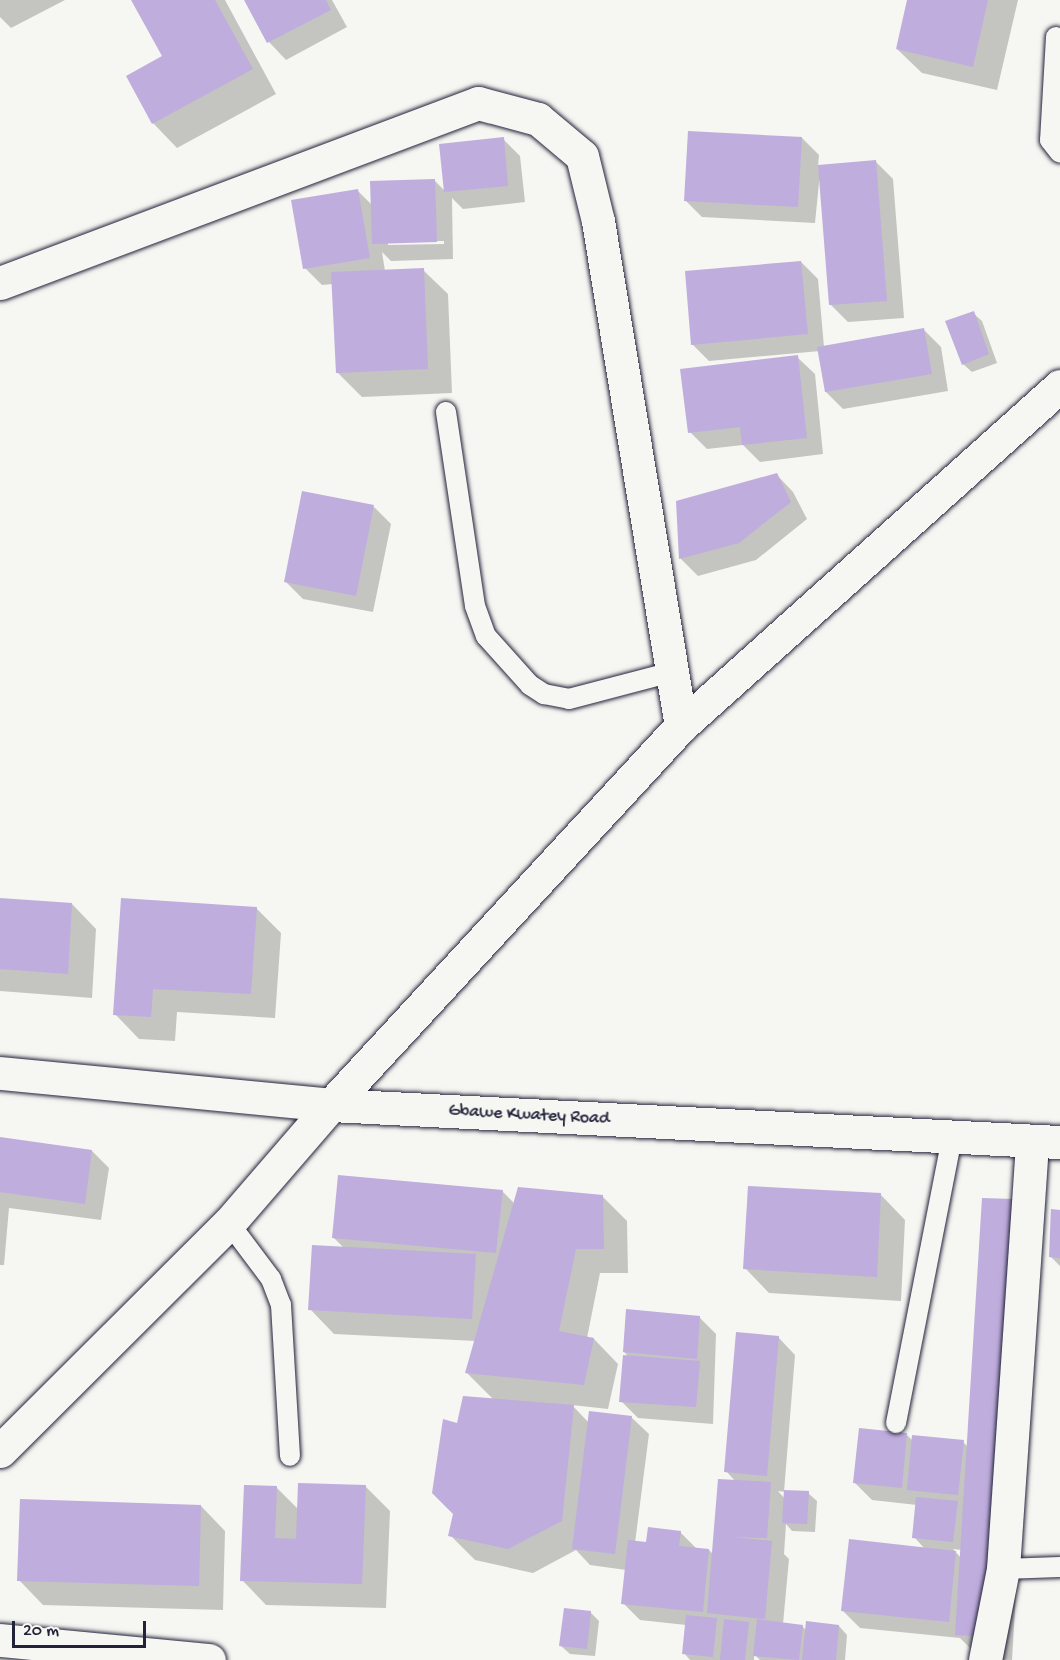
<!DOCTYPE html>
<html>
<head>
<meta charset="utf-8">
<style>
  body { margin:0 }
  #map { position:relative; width:1060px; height:1660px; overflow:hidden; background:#f6f6f2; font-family:"Gochi Hand",sans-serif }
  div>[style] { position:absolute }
  .shadow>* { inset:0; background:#0003 }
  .building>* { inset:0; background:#bfaddd }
  .roads { filter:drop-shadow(0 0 2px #22223b) drop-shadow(0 0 2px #22223b) }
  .service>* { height:20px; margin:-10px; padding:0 10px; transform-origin:10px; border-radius:10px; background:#f6f6f2 }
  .minor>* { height:33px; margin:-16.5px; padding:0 16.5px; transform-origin:16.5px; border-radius:16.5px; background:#f6f6f2 }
  .tertiary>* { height:33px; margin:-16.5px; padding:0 16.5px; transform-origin:16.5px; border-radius:16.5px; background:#f6f6f2 }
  span { translate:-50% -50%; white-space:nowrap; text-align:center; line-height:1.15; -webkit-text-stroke:4.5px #f6f6f2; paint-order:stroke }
  .street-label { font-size:18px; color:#22223b }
  .scale { position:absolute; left:12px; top:1621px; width:134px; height:27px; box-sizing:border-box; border:3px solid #22223b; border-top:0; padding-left:8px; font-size:18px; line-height:21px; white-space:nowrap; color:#22223b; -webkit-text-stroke:4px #f6f6f2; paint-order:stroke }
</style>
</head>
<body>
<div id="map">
  <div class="shadow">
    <i style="clip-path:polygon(0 0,65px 0,11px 28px,0 17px)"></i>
    <i style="clip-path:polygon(133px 0,225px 0,276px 94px,177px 148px,153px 123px,164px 57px)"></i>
    <i style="clip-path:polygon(246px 0,332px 0,347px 27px,286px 60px,269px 42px)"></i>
    <i style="clip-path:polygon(909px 0,1018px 0,997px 90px,922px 73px,897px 49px)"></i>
    <i style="clip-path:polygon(802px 138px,819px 155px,818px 166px,876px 162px,893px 179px,904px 318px,848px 322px,831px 305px,820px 173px,815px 223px,702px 217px,685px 200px)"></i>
    <i style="clip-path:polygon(evenodd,503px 139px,520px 156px,525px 202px,463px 209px,452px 198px,453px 259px,391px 261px,382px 252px,385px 271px,423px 270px,448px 294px,452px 393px,362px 397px,337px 372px,333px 284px,322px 285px,305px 268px,358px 191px,373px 206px,435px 181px,446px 192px,503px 139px,444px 241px,444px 244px,388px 245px,388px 242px,444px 241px)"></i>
    <i style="clip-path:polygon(801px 262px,818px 279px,824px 347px,924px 330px,941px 347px,948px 391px,843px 409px,826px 392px,820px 351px,709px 361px,692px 344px)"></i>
    <i style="clip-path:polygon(973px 313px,982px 321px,997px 363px,972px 372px,963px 364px)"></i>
    <i style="clip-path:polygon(797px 357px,815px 374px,823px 454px,760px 462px,743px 445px,707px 449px,690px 432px)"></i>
    <i style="clip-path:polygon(776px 474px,793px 492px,807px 519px,756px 560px,698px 576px,681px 559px,677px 502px)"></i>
    <i style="clip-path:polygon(374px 507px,391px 524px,373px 612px,303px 599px,286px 582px)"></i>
    <i style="clip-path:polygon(0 900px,72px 904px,96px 929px,92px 998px,0 991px)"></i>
    <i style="clip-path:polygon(256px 908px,281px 933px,275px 1018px,177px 1012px,175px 1041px,139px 1039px,115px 1014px)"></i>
    <i style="clip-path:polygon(0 1139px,92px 1151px,109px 1168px,101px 1220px,9px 1208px,4px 1265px,0 1265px)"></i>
    <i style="clip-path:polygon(evenodd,502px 1191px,515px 1204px,602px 1196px,627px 1221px,628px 1273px,600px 1273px,587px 1338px,594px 1339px,618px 1364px,608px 1409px,572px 1405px,589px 1423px,631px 1417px,649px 1434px,635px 1543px,647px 1544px,680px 1532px,697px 1549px,709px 1550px,714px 1555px,736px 1482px,726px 1471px,778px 1337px,795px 1355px,784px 1492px,808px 1493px,817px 1501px,815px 1532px,792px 1531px,786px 1524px,784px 1554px,789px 1559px,783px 1624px,802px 1626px,807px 1631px,839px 1626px,847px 1635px,845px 1660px,760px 1660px,754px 1654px,754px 1660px,690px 1660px,684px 1653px,686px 1625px,640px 1620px,623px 1603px,626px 1570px,590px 1565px,576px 1550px,533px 1573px,475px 1560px,450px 1535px,455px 1514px,459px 1425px,494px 1400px,467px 1373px,476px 1341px,334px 1334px,310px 1309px,344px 1248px,333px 1237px,502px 1191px,778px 1491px,786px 1492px,785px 1499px,778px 1491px)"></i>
    <i style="clip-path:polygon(881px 1195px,905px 1220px,901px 1301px,769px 1293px,745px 1268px)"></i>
    <i style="clip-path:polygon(1060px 1211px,1060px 1266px,1051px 1257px)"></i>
    <i style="clip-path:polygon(evenodd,1038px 1225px,1012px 1660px,981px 1659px,960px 1638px,860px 1628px,843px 1611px,925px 1549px,914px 1537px,917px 1505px,872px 1500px,855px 1483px,907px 1435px,913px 1441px,963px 1442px,968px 1447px,1038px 1225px,953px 1549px,962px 1550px,961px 1558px,953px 1549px)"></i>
    <i style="clip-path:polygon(699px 1317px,716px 1334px,713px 1424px,638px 1418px,621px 1401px,629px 1357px,624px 1352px)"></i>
    <i style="clip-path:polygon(365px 1486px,390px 1511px,386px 1608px,266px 1605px,242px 1580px,276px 1487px,299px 1510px)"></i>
    <i style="clip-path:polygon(201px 1506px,225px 1531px,223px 1610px,43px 1605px,19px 1580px)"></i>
    <i style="clip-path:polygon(590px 1612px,599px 1621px,595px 1656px,570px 1654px,561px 1646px)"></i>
  </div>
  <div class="building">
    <i style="clip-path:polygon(131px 0,215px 0,253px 69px,152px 124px,126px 76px,162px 56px)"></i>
    <i style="clip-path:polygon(244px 0,326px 0,331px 10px,267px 43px)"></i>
    <i style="clip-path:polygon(907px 0,988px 0,973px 67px,896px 49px)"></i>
    <i style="clip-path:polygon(688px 131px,802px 137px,798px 207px,684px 201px)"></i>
    <i style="clip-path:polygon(504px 137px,508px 186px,444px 192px,439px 144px)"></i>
    <i style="clip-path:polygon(876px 160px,887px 301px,829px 305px,818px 165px)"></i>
    <i style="clip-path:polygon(435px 179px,437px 242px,372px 244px,370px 181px)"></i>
    <i style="clip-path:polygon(358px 189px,370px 258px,303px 269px,291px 200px)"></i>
    <i style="clip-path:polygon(801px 261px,808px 334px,691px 345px,685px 271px)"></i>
    <i style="clip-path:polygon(424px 268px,428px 369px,336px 373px,331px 272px)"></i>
    <i style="clip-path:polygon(974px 311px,989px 354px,962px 365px,945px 321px)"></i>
    <i style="clip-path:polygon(924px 328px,932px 374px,825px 392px,817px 347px)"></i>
    <i style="clip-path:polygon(798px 355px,807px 438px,742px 445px,740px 427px,688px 433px,680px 369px)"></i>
    <i style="clip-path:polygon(777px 473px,791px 502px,739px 543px,679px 559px,676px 501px)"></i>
    <i style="clip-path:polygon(302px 491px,374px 505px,356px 596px,284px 582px)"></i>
    <i style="clip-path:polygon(0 898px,72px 903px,68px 974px,0 969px)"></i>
    <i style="clip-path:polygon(121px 898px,257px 907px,251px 994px,153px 989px,151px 1017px,113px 1015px)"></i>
    <i style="clip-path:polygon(0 1137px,92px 1150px,85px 1204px,0 1192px)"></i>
    <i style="clip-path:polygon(338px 1175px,503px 1190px,496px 1253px,332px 1238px)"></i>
    <i style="clip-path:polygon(748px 1186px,881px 1193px,877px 1277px,743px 1269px)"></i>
    <i style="clip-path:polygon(518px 1187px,603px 1195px,604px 1249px,576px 1249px,559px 1331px,594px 1338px,584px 1385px,465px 1373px)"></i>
    <i style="clip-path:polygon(982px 1198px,1014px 1199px,988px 1637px,955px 1635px)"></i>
    <i style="clip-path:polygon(1051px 1209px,1060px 1210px,1060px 1258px,1049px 1257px)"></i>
    <i style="clip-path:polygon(312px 1245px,476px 1254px,472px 1319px,308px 1310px)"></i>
    <i style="clip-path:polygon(626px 1309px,700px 1316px,697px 1359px,623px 1352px)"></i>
    <i style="clip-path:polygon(736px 1332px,779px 1336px,767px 1476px,724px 1472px)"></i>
    <i style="clip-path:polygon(623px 1355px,700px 1361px,696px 1407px,619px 1402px)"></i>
    <i style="clip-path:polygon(463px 1396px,574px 1405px,562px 1521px,508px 1549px,448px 1536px,453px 1514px,432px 1493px,443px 1419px,457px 1423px)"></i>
    <i style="clip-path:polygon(589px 1411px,632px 1416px,615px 1554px,572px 1549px)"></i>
    <i style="clip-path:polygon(859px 1428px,907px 1433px,902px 1488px,853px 1483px)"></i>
    <i style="clip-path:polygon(912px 1435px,964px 1440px,958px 1495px,907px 1490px)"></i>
    <i style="clip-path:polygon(718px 1479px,771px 1482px,767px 1538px,733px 1537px,772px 1541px,765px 1619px,707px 1613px)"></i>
    <i style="clip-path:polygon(298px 1483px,366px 1485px,362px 1584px,240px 1581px,244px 1485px,277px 1486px,275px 1538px,296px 1539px)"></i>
    <i style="clip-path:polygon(784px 1490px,809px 1491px,807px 1524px,782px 1523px)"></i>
    <i style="clip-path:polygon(916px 1497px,958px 1501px,953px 1542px,912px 1538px)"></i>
    <i style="clip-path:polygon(20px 1499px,201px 1505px,199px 1586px,17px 1581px)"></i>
    <i style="clip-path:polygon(648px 1527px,681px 1531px,679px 1546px,709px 1549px,703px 1612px,621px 1604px,628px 1540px,646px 1542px)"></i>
    <i style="clip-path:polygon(849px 1539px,956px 1551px,949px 1622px,841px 1611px)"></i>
    <i style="clip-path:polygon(564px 1608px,591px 1611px,587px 1649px,559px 1646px)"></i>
    <i style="clip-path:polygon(686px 1615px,717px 1618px,713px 1657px,682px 1654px)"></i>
    <i style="clip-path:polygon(724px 1619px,749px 1622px,745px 1660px,720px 1660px)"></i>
    <i style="clip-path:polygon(757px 1619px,803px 1625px,799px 1660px,753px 1656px)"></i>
    <i style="clip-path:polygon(806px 1621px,839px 1625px,836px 1660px,802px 1660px)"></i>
  </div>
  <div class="roads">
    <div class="service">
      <i style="left:1056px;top:37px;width:103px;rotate:93.3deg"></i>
      <i style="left:1050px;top:140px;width:16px;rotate:52deg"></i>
      <i style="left:446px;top:412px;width:196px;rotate:81.5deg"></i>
      <i style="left:475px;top:606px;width:32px;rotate:70deg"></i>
      <i style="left:486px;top:636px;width:66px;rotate:48.1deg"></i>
      <i style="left:530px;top:685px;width:17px;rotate:33deg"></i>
      <i style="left:544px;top:694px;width:25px;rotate:11deg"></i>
      <i style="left:569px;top:699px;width:106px;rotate:-14.7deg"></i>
      <i style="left:229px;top:1223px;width:70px;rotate:53.1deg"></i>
      <i style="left:271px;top:1279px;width:28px;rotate:69deg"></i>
      <i style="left:281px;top:1305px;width:151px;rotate:86.6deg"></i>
      <i style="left:896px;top:1423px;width:291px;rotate:-78.9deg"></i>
      <i style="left:1003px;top:1569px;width:57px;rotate:-2deg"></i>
    </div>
    <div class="minor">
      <i style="left:0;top:283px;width:511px;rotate:-20.63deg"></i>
      <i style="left:478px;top:103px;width:62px;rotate:14.9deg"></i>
      <i style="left:538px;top:119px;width:57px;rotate:40.1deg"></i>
      <i style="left:582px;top:156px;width:67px;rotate:76.2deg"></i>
      <i style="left:598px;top:221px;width:512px;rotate:80.67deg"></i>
      <i style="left:0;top:1451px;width:323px;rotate:-44.9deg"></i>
      <i style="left:229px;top:1223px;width:156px;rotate:-49.2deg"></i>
      <i style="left:331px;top:1105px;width:516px;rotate:-47.28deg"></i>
      <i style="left:681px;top:726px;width:509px;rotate:-41.9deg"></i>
      <i style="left:0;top:1640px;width:210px;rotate:5.5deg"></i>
      <i style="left:985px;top:1660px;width:93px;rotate:-78.8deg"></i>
      <i style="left:1003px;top:1569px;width:429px;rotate:-86.1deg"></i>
    </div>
    <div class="tertiary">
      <i style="left:0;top:1073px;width:333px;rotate:5.5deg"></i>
      <i style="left:331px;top:1105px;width:730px;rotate:2.91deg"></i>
    </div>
  </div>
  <div class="street-label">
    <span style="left:529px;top:1116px;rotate:3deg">Gbawe Kwatey Road</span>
  </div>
  <div class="scale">20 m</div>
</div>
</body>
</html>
